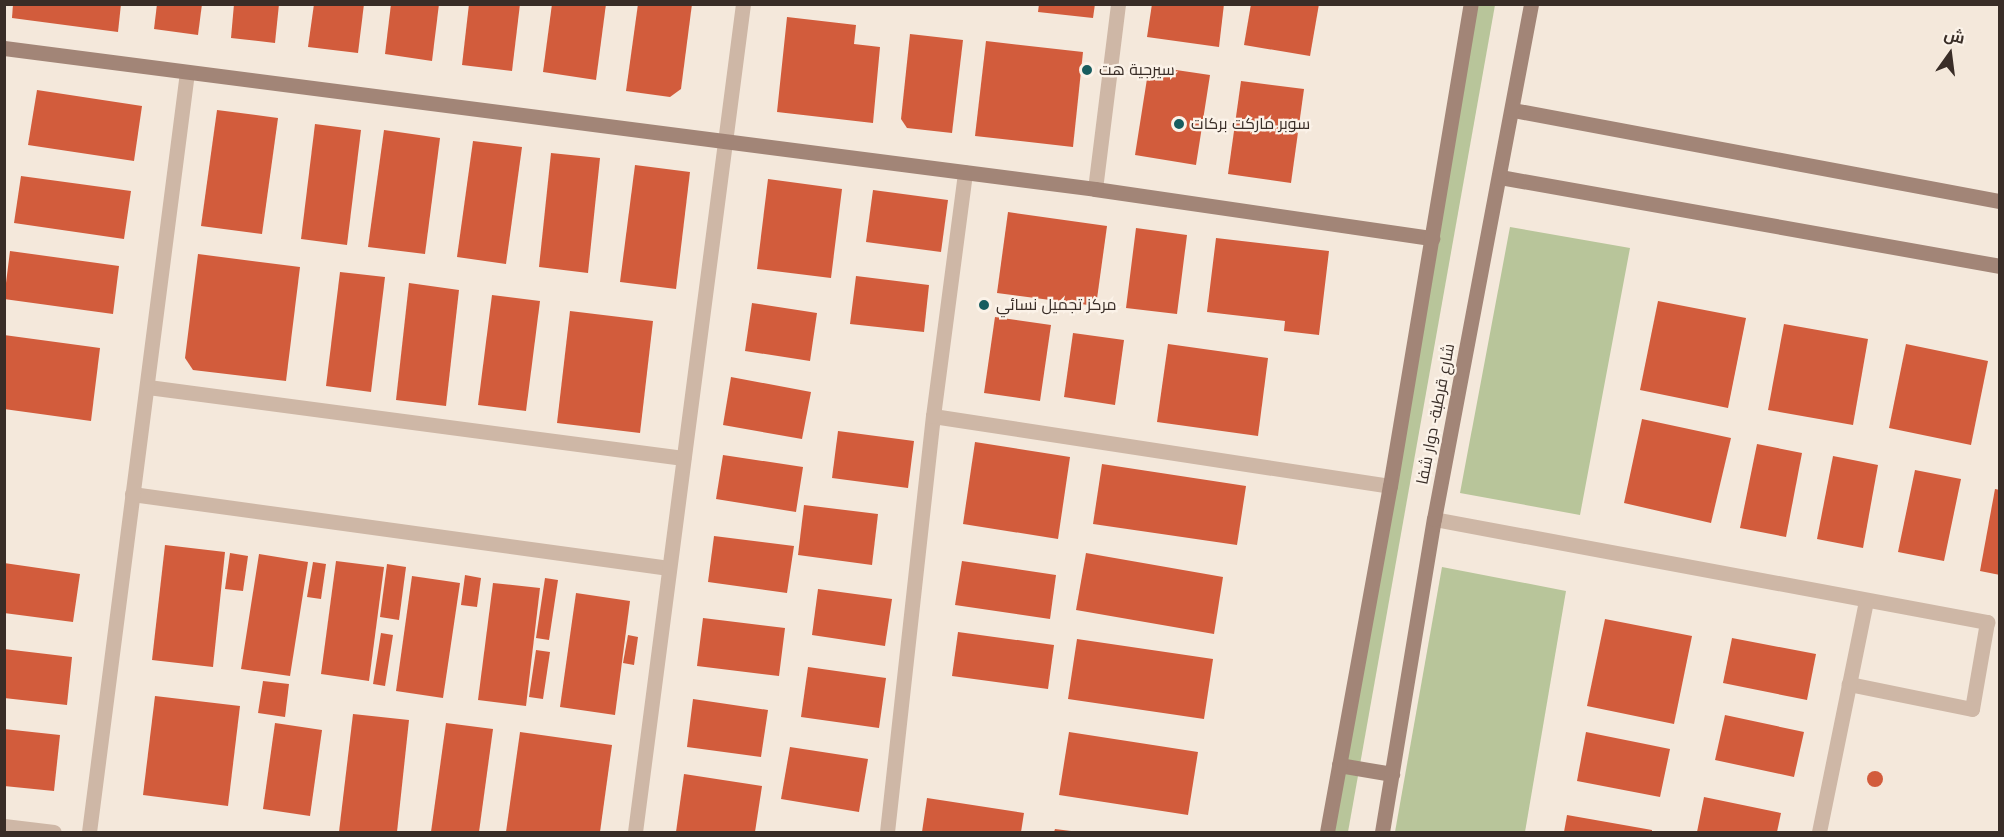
<!DOCTYPE html>
<html>
<head>
<meta charset="utf-8">
<style>
  body { margin:0 }
  #map { position:relative; width:2004px; height:837px; overflow:hidden; background:#f4e8db; font-family:Arial,Cairo,sans-serif }
  div>[style] { position:absolute }
  .green>* { inset:0; background:#b8c59a }
  .building>* { inset:0; background:#d25c3c }
  .round { border-radius:50% }
  .street>* { height:15px; margin:-7.5px; padding:0 7.5px; transform-origin:7.5px; border-radius:7.5px; background:#ceb7a6 }
  .secondary>* { height:15px; margin:-7.5px; padding:0 7.5px; transform-origin:7.5px; border-radius:7.5px; background:#a28577 }
  .dots>* { width:16px; height:16px; translate:-50% -50%; box-sizing:border-box; border:3px solid #fbf2e8; border-radius:50% }
  span { translate:-50% -50%; white-space:nowrap; text-align:center; line-height:1.15; -webkit-text-stroke:4.5px #fbf2e8; paint-order:stroke }
  .poi-label { font-size:16px; color:#392d27 }
  .left { translate:0 -50%; text-align:left }
  .street-label { font-size:16px; color:#392d27 }
  .frame { position:absolute; inset:0; border:6px solid #392d27; pointer-events:none }
  .north { position:absolute; left:1920px; top:24px; width:60px; height:60px; -webkit-text-stroke:4px #fbf2e8; paint-order:stroke; rotate:14deg; font-size:16px; font-weight:700; line-height:24px; text-align:center; color:#392d27 }
  .north::after { content:''; display:block; margin:auto; width:21px; height:27px; background:#392d27; clip-path:polygon(50% 0,100% 100%,50% 72%,0 100%) }
</style>
</head>
<body>
<div id="map">
  <div class="green">
    <i style="clip-path:polygon(1471px 5px,1495px 5px,1348px 832px,1324px 832px)"></i>
    <i style="clip-path:polygon(1510px 227px,1630px 248px,1580px 515px,1460px 493px)"></i>
    <i style="clip-path:polygon(1442px 567px,1566px 591px,1525px 832px,1395px 832px)"></i>
  </div>
  <div class="building">
    <i style="clip-path:polygon(13px 4px,121px 4px,118px 32px,12px 18px)"></i>
    <i style="clip-path:polygon(157px 4px,202px 4px,198px 35px,154px 29px)"></i>
    <i style="clip-path:polygon(234px 4px,279px 4px,275px 43px,231px 38px)"></i>
    <i style="clip-path:polygon(314px 4px,364px 4px,358px 53px,308px 47px)"></i>
    <i style="clip-path:polygon(391px 4px,439px 4px,432px 61px,385px 54px)"></i>
    <i style="clip-path:polygon(469px 4px,520px 4px,512px 71px,462px 65px)"></i>
    <i style="clip-path:polygon(552px 4px,606px 4px,596px 80px,543px 72px)"></i>
    <i style="clip-path:polygon(638px 4px,692px 4px,681px 89px,670px 97px,626px 91px)"></i>
    <i style="clip-path:polygon(1039px 4px,1095px 4px,1093px 18px,1038px 12px)"></i>
    <i style="clip-path:polygon(1152px 4px,1224px 4px,1219px 47px,1147px 37px)"></i>
    <i style="clip-path:polygon(1251px 4px,1319px 4px,1310px 56px,1244px 45px)"></i>
    <i style="clip-path:polygon(787px 17px,856px 25px,854px 44px,880px 47px,873px 123px,777px 112px)"></i>
    <i style="clip-path:polygon(910px 34px,963px 40px,952px 133px,907px 128px,901px 119px)"></i>
    <i style="clip-path:polygon(986px 41px,1083px 52px,1073px 147px,975px 136px)"></i>
    <i style="clip-path:polygon(1149px 66px,1210px 75px,1196px 165px,1135px 155px)"></i>
    <i style="clip-path:polygon(1241px 81px,1304px 89px,1291px 183px,1228px 174px)"></i>
    <i style="clip-path:polygon(37px 90px,142px 106px,134px 161px,28px 145px)"></i>
    <i style="clip-path:polygon(217px 110px,278px 118px,262px 234px,201px 226px)"></i>
    <i style="clip-path:polygon(315px 124px,361px 130px,347px 245px,301px 239px)"></i>
    <i style="clip-path:polygon(384px 130px,440px 138px,425px 254px,368px 247px)"></i>
    <i style="clip-path:polygon(473px 141px,522px 147px,506px 264px,457px 257px)"></i>
    <i style="clip-path:polygon(551px 153px,600px 158px,588px 273px,539px 267px)"></i>
    <i style="clip-path:polygon(635px 165px,690px 172px,676px 289px,620px 282px)"></i>
    <i style="clip-path:polygon(21px 176px,131px 191px,124px 239px,14px 223px)"></i>
    <i style="clip-path:polygon(768px 179px,842px 189px,831px 278px,757px 269px)"></i>
    <i style="clip-path:polygon(873px 190px,948px 200px,941px 252px,866px 242px)"></i>
    <i style="clip-path:polygon(1008px 212px,1107px 226px,1096px 306px,997px 293px)"></i>
    <i style="clip-path:polygon(1136px 228px,1187px 235px,1177px 314px,1126px 308px)"></i>
    <i style="clip-path:polygon(1216px 238px,1329px 251px,1319px 335px,1284px 331px,1285px 321px,1207px 312px)"></i>
    <i style="clip-path:polygon(10px 251px,119px 266px,113px 314px,4px 299px)"></i>
    <i style="clip-path:polygon(198px 254px,300px 267px,286px 381px,193px 370px,185px 358px)"></i>
    <i style="clip-path:polygon(340px 272px,385px 277px,371px 392px,326px 386px)"></i>
    <i style="clip-path:polygon(856px 276px,929px 285px,924px 332px,850px 324px)"></i>
    <i style="clip-path:polygon(409px 283px,459px 290px,446px 406px,396px 400px)"></i>
    <i style="clip-path:polygon(492px 295px,540px 301px,526px 411px,478px 405px)"></i>
    <i style="clip-path:polygon(1658px 301px,1746px 318px,1728px 408px,1640px 390px)"></i>
    <i style="clip-path:polygon(752px 303px,817px 313px,810px 361px,745px 351px)"></i>
    <i style="clip-path:polygon(570px 311px,653px 321px,640px 433px,557px 423px)"></i>
    <i style="clip-path:polygon(995px 317px,1051px 325px,1040px 401px,984px 393px)"></i>
    <i style="clip-path:polygon(1784px 324px,1868px 339px,1853px 425px,1768px 410px)"></i>
    <i style="clip-path:polygon(1073px 333px,1124px 340px,1115px 405px,1064px 397px)"></i>
    <i style="clip-path:polygon(4px 335px,100px 348px,91px 421px,4px 409px)"></i>
    <i style="clip-path:polygon(1168px 344px,1268px 358px,1258px 436px,1157px 422px)"></i>
    <i style="clip-path:polygon(1906px 344px,1988px 361px,1971px 445px,1889px 428px)"></i>
    <i style="clip-path:polygon(731px 377px,811px 392px,802px 439px,723px 425px)"></i>
    <i style="clip-path:polygon(1642px 419px,1731px 438px,1711px 523px,1624px 503px)"></i>
    <i style="clip-path:polygon(838px 431px,914px 441px,908px 488px,832px 478px)"></i>
    <i style="clip-path:polygon(975px 442px,1070px 457px,1058px 539px,963px 524px)"></i>
    <i style="clip-path:polygon(1757px 444px,1802px 453px,1786px 537px,1740px 528px)"></i>
    <i style="clip-path:polygon(723px 455px,803px 467px,796px 512px,716px 499px)"></i>
    <i style="clip-path:polygon(1833px 456px,1878px 465px,1863px 548px,1817px 539px)"></i>
    <i style="clip-path:polygon(1102px 464px,1246px 486px,1237px 545px,1093px 524px)"></i>
    <i style="clip-path:polygon(1915px 470px,1961px 479px,1944px 561px,1898px 552px)"></i>
    <i style="clip-path:polygon(1995px 489px,2000px 490px,2000px 575px,1980px 571px)"></i>
    <i style="clip-path:polygon(804px 505px,878px 514px,872px 565px,798px 555px)"></i>
    <i style="clip-path:polygon(714px 536px,794px 546px,787px 593px,708px 582px)"></i>
    <i style="clip-path:polygon(165px 545px,225px 552px,213px 667px,152px 660px)"></i>
    <i style="clip-path:polygon(230px 553px,248px 556px,243px 591px,225px 589px)"></i>
    <i style="clip-path:polygon(1086px 553px,1223px 577px,1214px 634px,1076px 610px)"></i>
    <i style="clip-path:polygon(259px 554px,308px 562px,290px 676px,241px 669px)"></i>
    <i style="clip-path:polygon(336px 561px,384px 567px,369px 681px,321px 674px)"></i>
    <i style="clip-path:polygon(962px 561px,1056px 575px,1050px 619px,955px 605px)"></i>
    <i style="clip-path:polygon(313px 562px,326px 564px,321px 599px,307px 597px)"></i>
    <i style="clip-path:polygon(4px 563px,80px 574px,73px 622px,4px 613px)"></i>
    <i style="clip-path:polygon(387px 564px,406px 567px,399px 620px,380px 617px)"></i>
    <i style="clip-path:polygon(465px 575px,481px 578px,477px 607px,461px 605px)"></i>
    <i style="clip-path:polygon(412px 576px,460px 583px,443px 698px,396px 691px)"></i>
    <i style="clip-path:polygon(545px 578px,558px 580px,549px 640px,536px 638px)"></i>
    <i style="clip-path:polygon(493px 583px,540px 588px,526px 706px,478px 700px)"></i>
    <i style="clip-path:polygon(818px 589px,892px 599px,885px 646px,812px 635px)"></i>
    <i style="clip-path:polygon(576px 593px,630px 601px,615px 715px,560px 707px)"></i>
    <i style="clip-path:polygon(703px 618px,785px 628px,779px 676px,697px 666px)"></i>
    <i style="clip-path:polygon(1605px 619px,1692px 636px,1674px 724px,1587px 706px)"></i>
    <i style="clip-path:polygon(958px 632px,1054px 645px,1048px 689px,952px 676px)"></i>
    <i style="clip-path:polygon(381px 633px,393px 635px,385px 686px,373px 684px)"></i>
    <i style="clip-path:polygon(628px 635px,638px 637px,634px 665px,623px 663px)"></i>
    <i style="clip-path:polygon(1732px 638px,1816px 654px,1807px 700px,1723px 683px)"></i>
    <i style="clip-path:polygon(1077px 639px,1213px 659px,1204px 719px,1068px 699px)"></i>
    <i style="clip-path:polygon(4px 649px,72px 657px,67px 705px,4px 698px)"></i>
    <i style="clip-path:polygon(536px 650px,550px 652px,543px 699px,529px 697px)"></i>
    <i style="clip-path:polygon(808px 667px,886px 678px,879px 728px,801px 717px)"></i>
    <i style="clip-path:polygon(263px 681px,289px 684px,285px 717px,258px 713px)"></i>
    <i style="clip-path:polygon(155px 696px,240px 706px,228px 806px,143px 795px)"></i>
    <i style="clip-path:polygon(693px 699px,768px 710px,761px 757px,687px 747px)"></i>
    <i style="clip-path:polygon(353px 714px,409px 720px,397px 832px,339px 832px)"></i>
    <i style="clip-path:polygon(1725px 715px,1804px 732px,1794px 777px,1715px 760px)"></i>
    <i style="clip-path:polygon(275px 723px,322px 730px,310px 816px,263px 809px)"></i>
    <i style="clip-path:polygon(446px 723px,493px 729px,479px 832px,431px 832px)"></i>
    <i style="clip-path:polygon(4px 729px,60px 735px,54px 791px,4px 786px)"></i>
    <i style="clip-path:polygon(520px 732px,612px 745px,600px 832px,506px 832px)"></i>
    <i style="clip-path:polygon(1069px 732px,1198px 752px,1188px 815px,1059px 795px)"></i>
    <i style="clip-path:polygon(1586px 732px,1670px 749px,1660px 797px,1577px 781px)"></i>
    <i style="clip-path:polygon(790px 747px,868px 759px,859px 812px,781px 799px)"></i>
    <i class="round" style="left:1867px;top:771px;width:16px;height:16px"></i>
    <i style="clip-path:polygon(684px 774px,762px 786px,755px 832px,676px 832px)"></i>
    <i style="clip-path:polygon(1704px 797px,1781px 813px,1777px 832px,1697px 832px)"></i>
    <i style="clip-path:polygon(927px 798px,1024px 813px,1021px 832px,922px 832px)"></i>
    <i style="clip-path:polygon(1567px 815px,1652px 830px,1652px 832px,1564px 832px)"></i>
    <i style="clip-path:polygon(1055px 829px,1071px 831px,1071px 832px,1054px 832px)"></i>
  </div>
  <div class="street">
    <i style="left:1095px;top:189px;width:186px;rotate:-82.9deg"></i>
    <i style="left:148px;top:387px;width:540px;rotate:7.56deg"></i>
    <i style="left:933px;top:416px;width:462px;rotate:8.7deg"></i>
    <i style="left:132px;top:494px;width:542px;rotate:7.85deg"></i>
    <i style="left:1434px;top:519px;width:563px;rotate:10.55deg"></i>
    <i style="left:1987px;top:622px;width:88px;rotate:99.8deg"></i>
    <i style="left:1972px;top:709px;width:126px;rotate:-168.5deg"></i>
    <i style="left:4px;top:826px;width:50px;rotate:6.8deg"></i>
    <i style="left:89px;top:832px;width:766px;rotate:-82.65deg"></i>
    <i style="left:635px;top:832px;width:835px;rotate:-82.57deg"></i>
    <i style="left:887px;top:832px;width:419px;rotate:-83.7deg"></i>
    <i style="left:933px;top:416px;width:246px;rotate:-82.5deg"></i>
    <i style="left:1819px;top:832px;width:236px;rotate:-78.5deg"></i>
  </div>
  <div class="secondary">
    <i style="left:4px;top:48px;width:1100px;rotate:7.36deg"></i>
    <i style="left:1095px;top:189px;width:341px;rotate:8.3deg"></i>
    <i style="left:1513px;top:110px;width:495px;rotate:10.6deg"></i>
    <i style="left:1500px;top:177px;width:508px;rotate:10.09deg"></i>
    <i style="left:1339px;top:765px;width:54px;rotate:9.6deg"></i>
    <i style="left:1327px;top:832px;width:352px;rotate:-79.7deg"></i>
    <i style="left:1390px;top:486px;width:489px;rotate:-80.5deg"></i>
    <i style="left:1382px;top:832px;width:317px;rotate:-80.6deg"></i>
    <i style="left:1434px;top:519px;width:524px;rotate:-79.33deg"></i>
  </div>
  <div class="dots">
    <i style="left:1087px;top:70px;background:#185d5f"></i>
    <i style="left:1179px;top:124px;background:#185d5f"></i>
    <i style="left:984px;top:305px;background:#185d5f"></i>
  </div>
  <div class="poi-label">
    <span class="left" style="left:1099px;top:70px">سيرجية هت</span>
    <span class="left" style="left:1191px;top:124px">سوبر ماركت بركات</span>
    <span class="left" style="left:996px;top:305px">مركز تجميل نسائي</span>
  </div>
  <div class="street-label">
    <span style="left:1436px;top:414px;rotate:-79deg">شارع قرطبة- دوار شفا</span>
  </div>
  <div class="frame"></div>
  <div class="north">ش</div>
</div>
</body>
</html>
